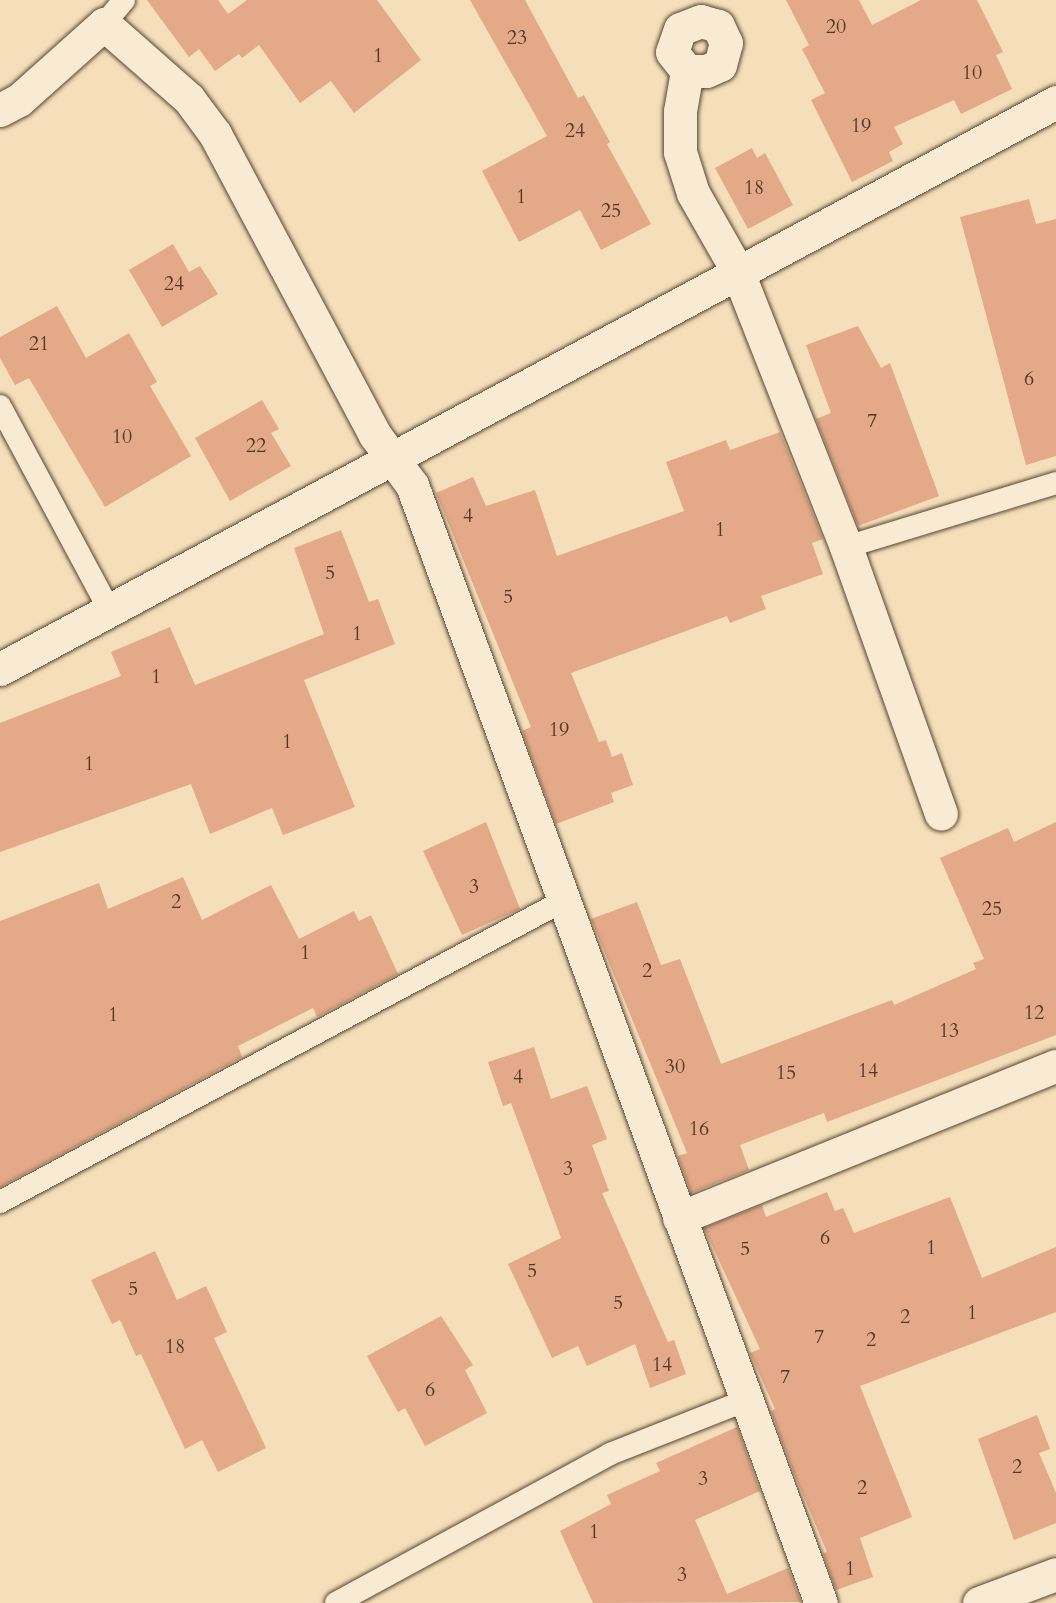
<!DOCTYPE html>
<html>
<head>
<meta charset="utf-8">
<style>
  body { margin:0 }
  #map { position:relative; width:1056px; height:1603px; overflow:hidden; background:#f5dfbb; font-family:Cardo,serif }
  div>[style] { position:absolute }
  .building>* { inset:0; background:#e3a988 }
  .roads { filter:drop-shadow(0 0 2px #584532) drop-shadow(0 0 2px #584532) }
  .service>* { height:22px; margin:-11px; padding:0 11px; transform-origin:11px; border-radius:11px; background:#f8ead3 }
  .minor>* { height:33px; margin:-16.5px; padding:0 16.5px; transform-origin:16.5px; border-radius:16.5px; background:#f8ead3 }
  .tertiary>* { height:33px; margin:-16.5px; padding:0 16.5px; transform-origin:16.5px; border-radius:16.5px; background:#f8ead3 }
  span { translate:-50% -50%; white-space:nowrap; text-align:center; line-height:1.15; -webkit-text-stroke:4.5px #f8ead3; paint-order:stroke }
  .number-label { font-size:20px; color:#533826 }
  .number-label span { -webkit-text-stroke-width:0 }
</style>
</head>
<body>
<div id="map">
  <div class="building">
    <i style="clip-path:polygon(147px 0,218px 0,228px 14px,247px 0,377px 0,421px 60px,354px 113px,331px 81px,300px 103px,259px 45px,242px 58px,239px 54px,215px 71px,199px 49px,189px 57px)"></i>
    <i style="clip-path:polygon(470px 0,525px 0,578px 98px,584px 95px,610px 142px,607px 144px,651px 224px,601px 250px,580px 210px,519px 242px,482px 171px,547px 136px)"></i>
    <i style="clip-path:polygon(786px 0,859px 0,872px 25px,921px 0,977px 0,1003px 52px,996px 55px,1012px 89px,961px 114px,954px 100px,894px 127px,903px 144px,889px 152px,893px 161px,852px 182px,811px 100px,825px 93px,802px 49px,809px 45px)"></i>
    <i style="clip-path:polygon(752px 148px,757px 158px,765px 153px,793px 205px,748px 229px,715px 168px)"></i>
    <i style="clip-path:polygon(1029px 199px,1036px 224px,1056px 219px,1056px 456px,1026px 465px,960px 217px)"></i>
    <i style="clip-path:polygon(173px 244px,189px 272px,200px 266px,218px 294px,162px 327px,129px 270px)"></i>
    <i style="clip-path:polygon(57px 306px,86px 358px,129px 333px,157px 382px,150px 386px,191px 456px,105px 507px,29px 378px,15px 385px,0 358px,0 337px)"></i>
    <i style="clip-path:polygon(858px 326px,881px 368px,890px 363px,939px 496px,858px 526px,816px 419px,831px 413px,806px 345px)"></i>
    <i style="clip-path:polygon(262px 400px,279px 429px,271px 433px,291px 466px,230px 501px,195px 438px)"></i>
    <i style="clip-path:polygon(780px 432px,823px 539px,812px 543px,823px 574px,761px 596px,766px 609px,730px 623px,727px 616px,571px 673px,599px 742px,606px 740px,612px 757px,622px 753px,633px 785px,611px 793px,614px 802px,556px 824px,522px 731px,531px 727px,436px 493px,473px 477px,486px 506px,535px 490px,557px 556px,684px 511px,666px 462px,726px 440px,730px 450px)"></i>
    <i style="clip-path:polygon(341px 530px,369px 602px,378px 599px,395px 644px,304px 680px,355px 807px,283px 835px,272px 808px,210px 834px,191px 784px,0 852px,0 723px,121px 676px,111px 652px,170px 627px,195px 685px,324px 634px,294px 548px)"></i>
    <i style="clip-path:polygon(486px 822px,520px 909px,462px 935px,423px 851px)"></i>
    <i style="clip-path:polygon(1056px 822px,1056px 1035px,827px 1122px,824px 1113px,740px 1145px,749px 1170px,691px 1193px,678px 1156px,687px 1153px,591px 919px,637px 902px,661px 965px,680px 959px,721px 1064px,892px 1000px,894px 1005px,976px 969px,973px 963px,984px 959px,940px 858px,1008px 828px,1014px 842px)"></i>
    <i style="clip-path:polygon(183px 877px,202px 920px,271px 885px,299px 939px,354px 911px,359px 921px,371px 915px,398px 974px,317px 1017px,313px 1008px,238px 1046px,242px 1057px,0 1187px,0 921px,99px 883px,108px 909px)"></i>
    <i style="clip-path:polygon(534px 1047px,551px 1099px,587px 1086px,607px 1139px,592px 1145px,609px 1191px,602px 1193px,668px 1342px,674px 1340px,686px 1374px,650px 1388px,635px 1344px,587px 1366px,578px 1346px,552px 1358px,508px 1264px,561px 1238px,511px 1103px,503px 1106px,488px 1062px)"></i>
    <i style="clip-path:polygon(827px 1192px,835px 1211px,843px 1208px,854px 1233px,950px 1197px,982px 1278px,1056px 1247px,1056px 1312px,860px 1386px,912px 1517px,860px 1538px,873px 1577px,836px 1590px,823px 1553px,827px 1552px,795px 1476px,771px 1411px,775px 1409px,750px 1353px,760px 1349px,704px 1228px,762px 1205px,766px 1217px)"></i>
    <i style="clip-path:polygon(155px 1251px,177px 1300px,206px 1286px,227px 1332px,214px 1338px,266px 1448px,218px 1472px,202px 1440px,185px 1449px,141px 1354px,136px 1356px,120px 1320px,112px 1324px,91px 1280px)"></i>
    <i style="clip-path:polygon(441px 1316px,473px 1365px,465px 1370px,487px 1413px,425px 1446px,405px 1408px,398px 1412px,367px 1356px)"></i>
    <i style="clip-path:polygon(1037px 1415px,1050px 1449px,1039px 1453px,1056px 1493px,1056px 1523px,1014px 1540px,978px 1439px)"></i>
    <i style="clip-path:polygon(737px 1427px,760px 1491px,695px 1520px,727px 1594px,788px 1568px,801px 1602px,593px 1603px,560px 1531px,611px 1504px,607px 1495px,660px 1471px,656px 1463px)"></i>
  </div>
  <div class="roads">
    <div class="service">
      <i style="left:104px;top:24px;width:31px;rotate:-50deg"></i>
      <i style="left:0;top:406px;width:233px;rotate:61.8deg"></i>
      <i style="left:846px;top:547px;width:220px;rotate:-16.9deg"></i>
      <i style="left:0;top:1202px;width:638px;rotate:-28.13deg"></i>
      <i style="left:336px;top:1603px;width:312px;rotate:-28.5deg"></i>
      <i style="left:610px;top:1454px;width:147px;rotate:-21.5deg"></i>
    </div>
    <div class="minor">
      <i style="left:687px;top:71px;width:19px"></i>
      <i style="left:706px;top:71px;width:15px;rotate:-23deg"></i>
      <i style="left:720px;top:65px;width:23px;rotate:-75deg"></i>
      <i style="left:726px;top:43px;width:19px;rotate:-115deg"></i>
      <i style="left:718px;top:26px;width:18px;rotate:-164deg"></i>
      <i style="left:701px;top:21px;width:22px;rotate:159deg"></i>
      <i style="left:680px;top:29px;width:24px;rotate:109deg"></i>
      <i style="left:672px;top:52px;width:24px;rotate:52deg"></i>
      <i style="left:687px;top:71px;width:41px;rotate:99.9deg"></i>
      <i style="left:680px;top:111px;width:41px;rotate:90deg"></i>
      <i style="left:680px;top:152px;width:43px;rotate:72.4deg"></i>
      <i style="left:693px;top:193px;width:89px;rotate:60.3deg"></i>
      <i style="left:737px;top:270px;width:298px;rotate:68.5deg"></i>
      <i style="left:846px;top:547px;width:283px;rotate:70.4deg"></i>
      <i style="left:0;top:110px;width:21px;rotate:-28deg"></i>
      <i style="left:19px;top:100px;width:114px;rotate:-41.8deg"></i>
      <i style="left:104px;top:24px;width:113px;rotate:41.4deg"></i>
      <i style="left:189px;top:99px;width:44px;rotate:53.4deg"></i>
      <i style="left:215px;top:134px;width:341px;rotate:62deg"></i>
      <i style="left:375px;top:435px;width:62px;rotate:53.5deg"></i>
      <i style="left:412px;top:485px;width:1190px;rotate:69.91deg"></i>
      <i style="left:679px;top:1218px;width:406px;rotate:-22deg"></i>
      <i style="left:979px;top:1603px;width:82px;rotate:-20.6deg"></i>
    </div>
    <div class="tertiary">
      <i style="left:0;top:669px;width:1199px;rotate:-28.23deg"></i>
    </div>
  </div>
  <div class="number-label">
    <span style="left:836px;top:26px">20</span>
    <span style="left:517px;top:37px">23</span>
    <span style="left:378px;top:55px">1</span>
    <span style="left:972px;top:72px">10</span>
    <span style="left:861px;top:125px">19</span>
    <span style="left:575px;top:130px">24</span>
    <span style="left:754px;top:187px">18</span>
    <span style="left:521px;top:196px">1</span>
    <span style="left:611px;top:210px">25</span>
    <span style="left:174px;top:283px">24</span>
    <span style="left:39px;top:343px">21</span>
    <span style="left:1029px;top:378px">6</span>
    <span style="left:872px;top:420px">7</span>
    <span style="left:122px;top:436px">10</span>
    <span style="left:256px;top:445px">22</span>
    <span style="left:468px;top:515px">4</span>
    <span style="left:720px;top:529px">1</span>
    <span style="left:330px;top:572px">5</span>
    <span style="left:508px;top:596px">5</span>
    <span style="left:357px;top:633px">1</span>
    <span style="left:156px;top:676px">1</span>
    <span style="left:559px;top:729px">19</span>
    <span style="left:287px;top:741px">1</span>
    <span style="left:89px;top:763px">1</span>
    <span style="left:474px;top:886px">3</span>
    <span style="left:176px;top:901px">2</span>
    <span style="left:992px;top:908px">25</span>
    <span style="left:305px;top:952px">1</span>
    <span style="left:647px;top:970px">2</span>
    <span style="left:1034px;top:1012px">12</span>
    <span style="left:113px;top:1014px">1</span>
    <span style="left:949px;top:1030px">13</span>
    <span style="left:675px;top:1066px">30</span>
    <span style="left:868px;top:1070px">14</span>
    <span style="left:786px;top:1072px">15</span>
    <span style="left:518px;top:1076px">4</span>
    <span style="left:699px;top:1128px">16</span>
    <span style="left:568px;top:1168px">3</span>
    <span style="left:825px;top:1237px">6</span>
    <span style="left:931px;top:1247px">1</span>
    <span style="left:745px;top:1248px">5</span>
    <span style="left:532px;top:1270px">5</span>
    <span style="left:133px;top:1288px">5</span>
    <span style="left:618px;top:1302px">5</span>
    <span style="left:972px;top:1312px">1</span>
    <span style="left:905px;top:1316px">2</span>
    <span style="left:819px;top:1336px">7</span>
    <span style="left:871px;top:1339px">2</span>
    <span style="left:175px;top:1346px">18</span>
    <span style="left:662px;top:1364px">14</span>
    <span style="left:785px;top:1376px">7</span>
    <span style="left:430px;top:1389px">6</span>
    <span style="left:1017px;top:1466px">2</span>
    <span style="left:703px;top:1478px">3</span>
    <span style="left:862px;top:1487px">2</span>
    <span style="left:594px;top:1531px">1</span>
    <span style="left:850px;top:1568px">1</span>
    <span style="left:682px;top:1574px">3</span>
  </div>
</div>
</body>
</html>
